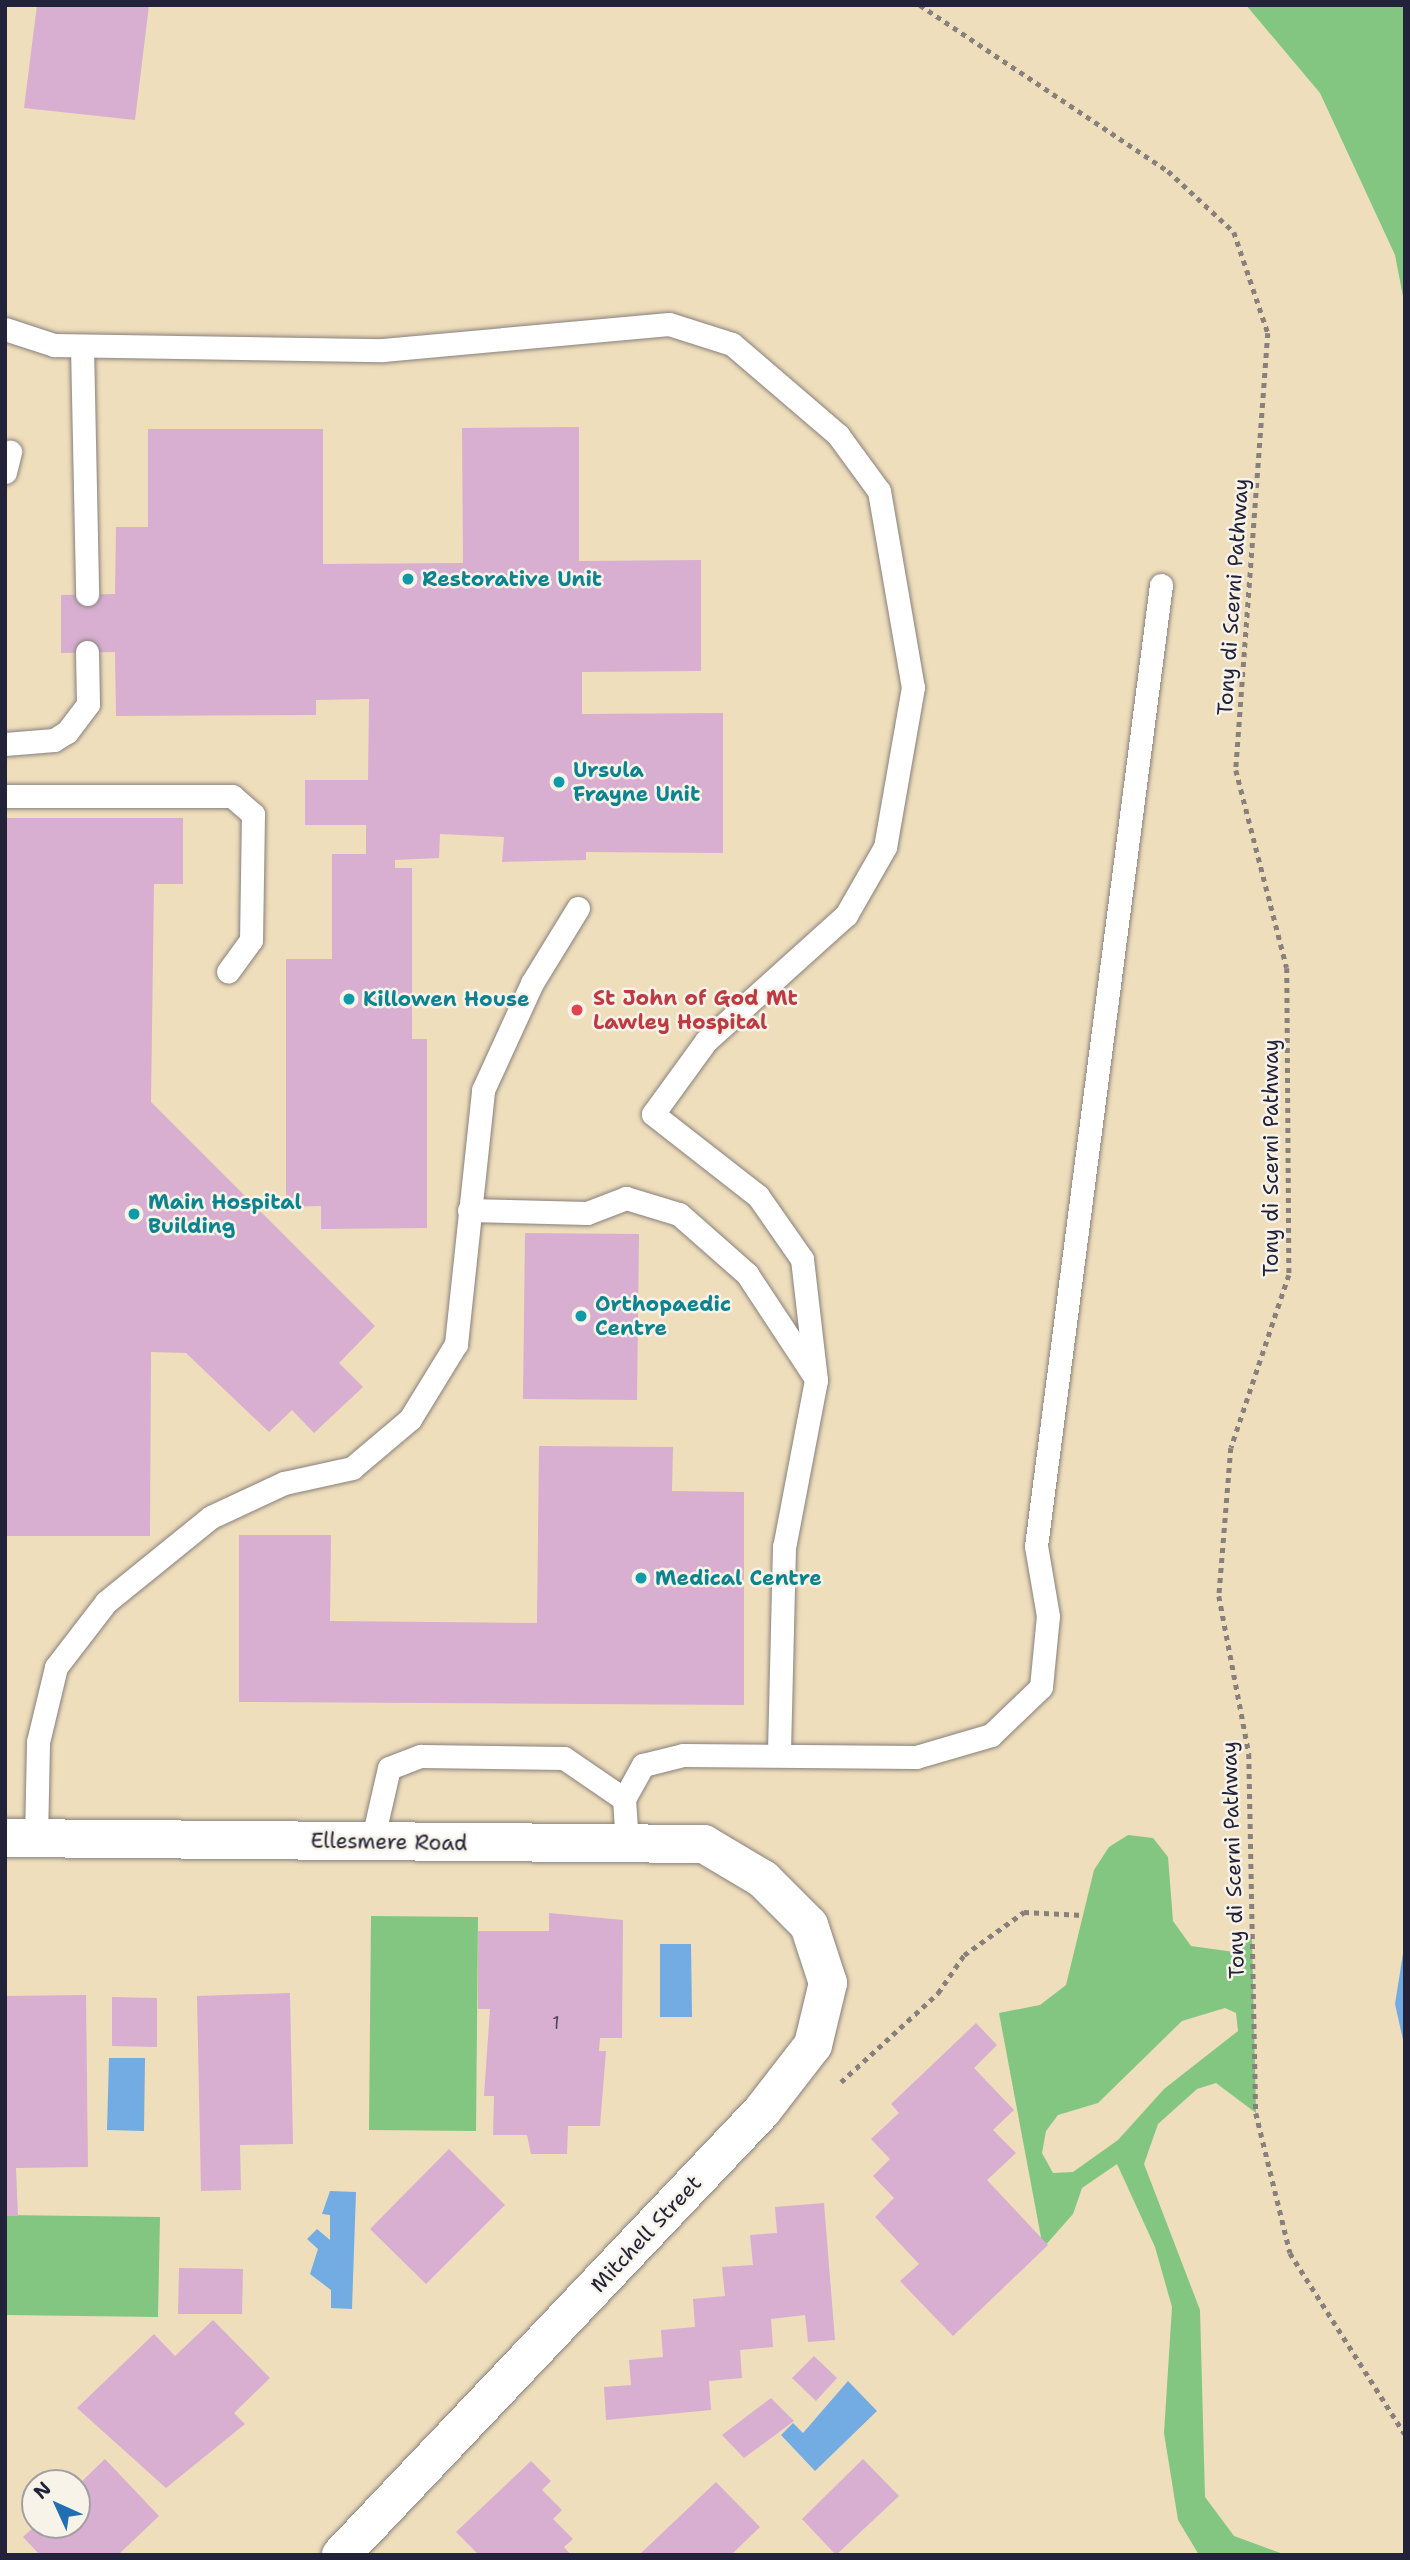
<!DOCTYPE html>
<html>
<head>
<meta charset="utf-8">
<style>
  body { margin:0 }
  #map { position:relative; width:1410px; height:2560px; overflow:hidden; background:#efdebc; font-family:"Shantell Sans",sans-serif }
  div>[style] { position:absolute }
  .green>* { inset:0; background:#82c681 }
  .water>* { inset:0; background:#72ace2 }
  .building>* { inset:0; background:#d8aed1 }
  .path>* { height:4.5px; margin-top:-2.25px; transform-origin:0; background:repeating-linear-gradient(90deg,#88807c 0 5px,transparent 0 10px) }
  .roads { filter:drop-shadow(0 0 2px #88807c) drop-shadow(0 0 2px #88807c) }
  .lane>* { height:23px; margin:-11.5px; padding:0 11.5px; transform-origin:11.5px; border-radius:11.5px; background:#fff }
  .street>* { height:38px; margin:-19px; padding:0 19px; transform-origin:19px; border-radius:19px; background:#fff }
  .dots>* { width:19px; height:19px; translate:-50% -50%; box-sizing:border-box; border:4px solid #f7f3e8; border-radius:50% }
  span { translate:-50% -50%; white-space:nowrap; text-align:center; line-height:1.15; -webkit-text-stroke:5px #f7f3e8; paint-order:stroke }
  .number-label { font-size:18px; color:#504560 }
  .number-label span { -webkit-text-stroke-width:0 }
  .culture-label { font-size:21px; color:#0d838f; font-weight:700 }
  .left { translate:0 -50%; text-align:left }
  .street-label { font-size:21px; color:#22223b }
  .health-label { font-size:21px; color:#be3a42; font-weight:700 }
  .frame { position:absolute; inset:0; border:7px solid #22223b; pointer-events:none }
  .north { position:absolute; left:21px; top:2469px; width:70px; height:70px; box-sizing:border-box; background:#f7f3e8; border:2px solid #a29fa3; border-radius:50%; rotate:315deg; font-size:19px; font-weight:700; line-height:28px; text-align:center; color:#22223b }
  .north::after { content:''; display:block; margin:auto; width:24px; height:32px; background:#1f6fb2; clip-path:polygon(50% 0,100% 100%,50% 72%,0 100%) }
</style>
</head>
<body>
<div id="map">
  <div class="green">
    <i style="clip-path:polygon(1246px 5px,1405px 5px,1405px 307px,1395px 255px,1320px 93px)"></i>
    <i style="clip-path:polygon(evenodd,1128px 1835px,1153px 1838px,1168px 1857px,1173px 1921px,1191px 1946px,1234px 1952px,1252px 1937px,1256px 2113px,1216px 2083px,1197px 2089px,1158px 2124px,1144px 2164px,1200px 2310px,1205px 2497px,1234px 2536px,1286px 2555px,1199px 2555px,1178px 2520px,1164px 2433px,1172px 2307px,1155px 2247px,1117px 2164px,1082px 2188px,1073px 2214px,1043px 2248px,999px 2013px,1040px 2005px,1066px 1985px,1094px 1870px,1109px 1847px,1128px 1835px,1225px 2008px,1236px 2013px,1238px 2031px,1164px 2089px,1118px 2140px,1073px 2172px,1053px 2173px,1042px 2153px,1046px 2131px,1058px 2115px,1098px 2103px,1182px 2021px,1225px 2008px)"></i>
    <i style="clip-path:polygon(371px 1916px,478px 1917px,476px 2131px,369px 2130px)"></i>
    <i style="clip-path:polygon(5px 2215px,160px 2217px,158px 2317px,5px 2315px)"></i>
  </div>
  <div class="water">
    <i style="clip-path:polygon(1405px 1941px,1405px 2049px,1395px 2004px)"></i>
    <i style="clip-path:polygon(660px 1944px,691px 1944px,692px 2017px,660px 2017px)"></i>
    <i style="clip-path:polygon(109px 2058px,145px 2058px,144px 2131px,107px 2130px)"></i>
    <i style="clip-path:polygon(330px 2191px,356px 2192px,352px 2309px,331px 2308px,331px 2290px,310px 2274px,318px 2249px,307px 2239px,317px 2229px,330px 2240px,330px 2215px,322px 2214px)"></i>
    <i style="clip-path:polygon(848px 2381px,877px 2411px,815px 2471px,781px 2435px,793px 2423px,803px 2433px)"></i>
  </div>
  <div class="building">
    <i style="clip-path:polygon(37px 5px,149px 5px,135px 120px,24px 108px)"></i>
    <i style="clip-path:polygon(579px 427px,579px 561px,701px 560px,701px 671px,582px 672px,582px 714px,723px 713px,723px 853px,586px 852px,586px 860px,502px 862px,504px 837px,440px 834px,439px 858px,395px 860px,395px 868px,412px 868px,412px 1039px,427px 1039px,427px 1228px,321px 1229px,321px 1206px,286px 1207px,286px 959px,332px 959px,332px 854px,366px 854px,366px 825px,305px 825px,305px 780px,368px 780px,369px 699px,316px 700px,316px 715px,116px 716px,115px 652px,61px 653px,61px 595px,115px 594px,116px 527px,148px 527px,148px 429px,323px 429px,323px 564px,463px 563px,462px 428px)"></i>
    <i style="clip-path:polygon(5px 818px,183px 818px,183px 884px,154px 884px,151px 1102px,375px 1326px,339px 1363px,363px 1387px,314px 1433px,292px 1410px,269px 1432px,186px 1353px,151px 1352px,150px 1536px,5px 1536px)"></i>
    <i style="clip-path:polygon(525px 1233px,639px 1234px,637px 1400px,523px 1399px)"></i>
    <i style="clip-path:polygon(539px 1446px,673px 1447px,672px 1491px,744px 1492px,744px 1705px,239px 1702px,239px 1535px,331px 1535px,330px 1621px,537px 1623px)"></i>
    <i style="clip-path:polygon(549px 1913px,623px 1920px,622px 2038px,600px 2038px,599px 2051px,606px 2051px,600px 2126px,568px 2126px,567px 2154px,531px 2154px,527px 2135px,493px 2135px,494px 2096px,484px 2096px,490px 2009px,478px 2009px,478px 1931px,549px 1931px)"></i>
    <i style="clip-path:polygon(290px 1993px,293px 2144px,240px 2145px,241px 2190px,201px 2191px,197px 1996px)"></i>
    <i style="clip-path:polygon(86px 1995px,88px 2167px,16px 2168px,18px 2216px,5px 2216px,5px 1996px)"></i>
    <i style="clip-path:polygon(112px 1997px,157px 1998px,157px 2047px,112px 2046px)"></i>
    <i style="clip-path:polygon(976px 2023px,997px 2045px,974px 2068px,1014px 2110px,993px 2130px,1016px 2153px,987px 2180px,1048px 2245px,953px 2336px,900px 2281px,919px 2264px,875px 2217px,894px 2198px,873px 2176px,890px 2159px,871px 2139px,899px 2113px,891px 2104px)"></i>
    <i style="clip-path:polygon(449px 2149px,505px 2205px,426px 2284px,370px 2229px)"></i>
    <i style="clip-path:polygon(824px 2203px,835px 2340px,808px 2342px,805px 2315px,771px 2319px,773px 2347px,740px 2350px,742px 2378px,709px 2381px,711px 2410px,606px 2420px,604px 2387px,631px 2385px,629px 2360px,663px 2357px,661px 2330px,695px 2327px,693px 2299px,725px 2296px,722px 2267px,753px 2265px,750px 2235px,777px 2233px,775px 2207px)"></i>
    <i style="clip-path:polygon(179px 2268px,243px 2269px,242px 2314px,178px 2314px)"></i>
    <i style="clip-path:polygon(213px 2320px,270px 2378px,234px 2413px,245px 2424px,166px 2488px,77px 2408px,154px 2334px,175px 2356px)"></i>
    <i style="clip-path:polygon(814px 2356px,837px 2378px,816px 2401px,792px 2378px)"></i>
    <i style="clip-path:polygon(771px 2398px,794px 2421px,744px 2458px,722px 2435px)"></i>
    <i style="clip-path:polygon(105px 2459px,159px 2516px,118px 2555px,40px 2555px,23px 2537px,36px 2525px,77px 2525px,77px 2486px)"></i>
    <i style="clip-path:polygon(863px 2459px,899px 2496px,836px 2555px,802px 2519px)"></i>
    <i style="clip-path:polygon(531px 2461px,551px 2481px,542px 2490px,562px 2510px,553px 2519px,573px 2539px,564px 2547px,571px 2555px,477px 2553px,456px 2532px)"></i>
    <i style="clip-path:polygon(716px 2482px,760px 2527px,731px 2555px,639px 2555px)"></i>
  </div>
  <div class="path">
    <i style="left:920px;top:5px;width:298px;rotate:33.8deg"></i>
    <i style="left:1168px;top:171px;width:90px;rotate:42.7deg"></i>
    <i style="left:1234px;top:232px;width:107px;rotate:71.4deg"></i>
    <i style="left:1268px;top:333px;width:438px;rotate:94.2deg"></i>
    <i style="left:1236px;top:770px;width:204px;rotate:75.6deg"></i>
    <i style="left:1287px;top:968px;width:307px;rotate:89.6deg"></i>
    <i style="left:1289px;top:1275px;width:182px;rotate:108.5deg"></i>
    <i style="left:1231px;top:1448px;width:148px;rotate:94.6deg"></i>
    <i style="left:1219px;top:1596px;width:161px;rotate:79.2deg"></i>
    <i style="left:1249px;top:1754px;width:359px;rotate:88.9deg"></i>
    <i style="left:1256px;top:2113px;width:144px;rotate:76.3deg"></i>
    <i style="left:1290px;top:2253px;width:214px;rotate:57.6deg"></i>
    <i style="left:841px;top:2082px;width:132px;rotate:-42.5deg"></i>
    <i style="left:938px;top:1993px;width:46px;rotate:-55.6deg"></i>
    <i style="left:964px;top:1955px;width:74px;rotate:-35.6deg"></i>
    <i style="left:1024px;top:1912px;width:59px;rotate:2.9deg"></i>
  </div>
  <div class="roads">
    <div class="lane">
      <i style="left:5px;top:329px;width:52px;rotate:18.1deg"></i>
      <i style="left:54px;top:345px;width:329px;rotate:0.9deg"></i>
      <i style="left:383px;top:350px;width:287px;rotate:-5.2deg"></i>
      <i style="left:669px;top:324px;width:66px;rotate:17.6deg"></i>
      <i style="left:732px;top:344px;width:140px;rotate:40.6deg"></i>
      <i style="left:838px;top:435px;width:69px;rotate:53.8deg"></i>
      <i style="left:879px;top:491px;width:199px;rotate:80.2deg"></i>
      <i style="left:913px;top:687px;width:162px;rotate:99.9deg"></i>
      <i style="left:885px;top:847px;width:78px;rotate:119.8deg"></i>
      <i style="left:846px;top:915px;width:188px;rotate:138deg"></i>
      <i style="left:706px;top:1041px;width:90px;rotate:126deg"></i>
      <i style="left:653px;top:1114px;width:133px;rotate:38deg"></i>
      <i style="left:758px;top:1196px;width:77px;rotate:55.1deg"></i>
      <i style="left:802px;top:1259px;width:122px;rotate:83.4deg"></i>
      <i style="left:816px;top:1380px;width:170px;rotate:100.8deg"></i>
      <i style="left:784px;top:1547px;width:208px;rotate:91.4deg"></i>
      <i style="left:82px;top:346px;width:248px;rotate:88.8deg"></i>
      <i style="left:5px;top:472px;width:21px;rotate:-76deg"></i>
      <i style="left:5px;top:744px;width:49px;rotate:-4.7deg"></i>
      <i style="left:54px;top:740px;width:15px;rotate:-32deg"></i>
      <i style="left:67px;top:732px;width:35px;rotate:-53deg"></i>
      <i style="left:88px;top:704px;width:52px;rotate:-91.1deg"></i>
      <i style="left:5px;top:796px;width:227px"></i>
      <i style="left:232px;top:796px;width:28px;rotate:41deg"></i>
      <i style="left:253px;top:814px;width:126px;rotate:90.9deg"></i>
      <i style="left:251px;top:940px;width:39px;rotate:126deg"></i>
      <i style="left:469px;top:1210px;width:118px;rotate:1.5deg"></i>
      <i style="left:587px;top:1213px;width:42px;rotate:-21deg"></i>
      <i style="left:626px;top:1198px;width:55px;rotate:16.8deg"></i>
      <i style="left:679px;top:1214px;width:91px;rotate:41.4deg"></i>
      <i style="left:747px;top:1274px;width:120px;rotate:56.6deg"></i>
      <i style="left:36px;top:1839px;width:97px;rotate:-88.8deg"></i>
      <i style="left:38px;top:1742px;width:77px;rotate:-76.5deg"></i>
      <i style="left:56px;top:1667px;width:82px;rotate:-52.4deg"></i>
      <i style="left:106px;top:1602px;width:135px;rotate:-39deg"></i>
      <i style="left:211px;top:1517px;width:81px;rotate:-25deg"></i>
      <i style="left:284px;top:1483px;width:70px;rotate:-12.4deg"></i>
      <i style="left:352px;top:1468px;width:76px;rotate:-40.2deg"></i>
      <i style="left:410px;top:1419px;width:88px;rotate:-58.5deg"></i>
      <i style="left:456px;top:1344px;width:255px;rotate:-83.9deg"></i>
      <i style="left:483px;top:1090px;width:118px;rotate:-65.4deg"></i>
      <i style="left:532px;top:983px;width:88px;rotate:-58.5deg"></i>
      <i style="left:372px;top:1842px;width:76px;rotate:-77.1deg"></i>
      <i style="left:389px;top:1768px;width:34px;rotate:-21deg"></i>
      <i style="left:421px;top:1756px;width:143px;rotate:0.8deg"></i>
      <i style="left:564px;top:1758px;width:73px;rotate:34.3deg"></i>
      <i style="left:627px;top:1844px;width:45px;rotate:-93.8deg"></i>
      <i style="left:624px;top:1799px;width:39px;rotate:-61deg"></i>
      <i style="left:643px;top:1765px;width:41px;rotate:-14deg"></i>
      <i style="left:683px;top:1755px;width:233px;rotate:0.5deg"></i>
      <i style="left:916px;top:1757px;width:78px;rotate:-16.3deg"></i>
      <i style="left:991px;top:1735px;width:69px;rotate:-43.8deg"></i>
      <i style="left:1041px;top:1687px;width:71px;rotate:-84.4deg"></i>
      <i style="left:1048px;top:1616px;width:71px;rotate:-99.7deg"></i>
      <i style="left:1036px;top:1546px;width:969px;rotate:-82.59deg"></i>
    </div>
    <div class="street">
      <i style="left:5px;top:1838px;width:699px;rotate:0.49deg"></i>
      <i style="left:704px;top:1844px;width:69px;rotate:30.7deg"></i>
      <i style="left:763px;top:1879px;width:65px;rotate:45deg"></i>
      <i style="left:809px;top:1925px;width:61px;rotate:71.9deg"></i>
      <i style="left:828px;top:1983px;width:64px;rotate:103.6deg"></i>
      <i style="left:813px;top:2045px;width:83px;rotate:127.7deg"></i>
      <i style="left:762px;top:2111px;width:612px;rotate:133.48deg"></i>
    </div>
  </div>
  <div class="dots">
    <i style="left:408px;top:579px;background:#0f9aa8"></i>
    <i style="left:559px;top:782px;background:#0f9aa8"></i>
    <i style="left:349px;top:999px;background:#0f9aa8"></i>
    <i style="left:577px;top:1010px;background:#e0444e"></i>
    <i style="left:134px;top:1214px;background:#0f9aa8"></i>
    <i style="left:581px;top:1316px;background:#0f9aa8"></i>
    <i style="left:641px;top:1578px;background:#0f9aa8"></i>
  </div>
  <div class="number-label">
    <span style="left:556px;top:2023px">1</span>
  </div>
  <div class="culture-label">
    <span class="left" style="left:422px;top:579px">Restorative Unit</span>
    <span class="left" style="left:573px;top:782px">Ursula<br>Frayne Unit</span>
    <span class="left" style="left:363px;top:999px">Killowen House</span>
    <span class="left" style="left:148px;top:1214px">Main Hospital<br>Building</span>
    <span class="left" style="left:595px;top:1316px">Orthopaedic<br>Centre</span>
    <span class="left" style="left:655px;top:1578px">Medical Centre</span>
  </div>
  <div class="street-label">
    <span style="left:1233px;top:597px;rotate:-86deg">Tony di Scerni Pathway</span>
    <span style="left:1271px;top:1158px;rotate:-90deg">Tony di Scerni Pathway</span>
    <span style="left:389px;top:1842px;rotate:1deg">Ellesmere Road</span>
    <span style="left:1233px;top:1860px;rotate:-92deg">Tony di Scerni Pathway</span>
    <span style="left:646px;top:2234px;rotate:-47deg">Mitchell Street</span>
  </div>
  <div class="health-label">
    <span class="left" style="left:593px;top:1010px">St John of God Mt<br>Lawley Hospital</span>
  </div>
  <div class="frame"></div>
  <div class="north">N</div>
</div>
</body>
</html>
